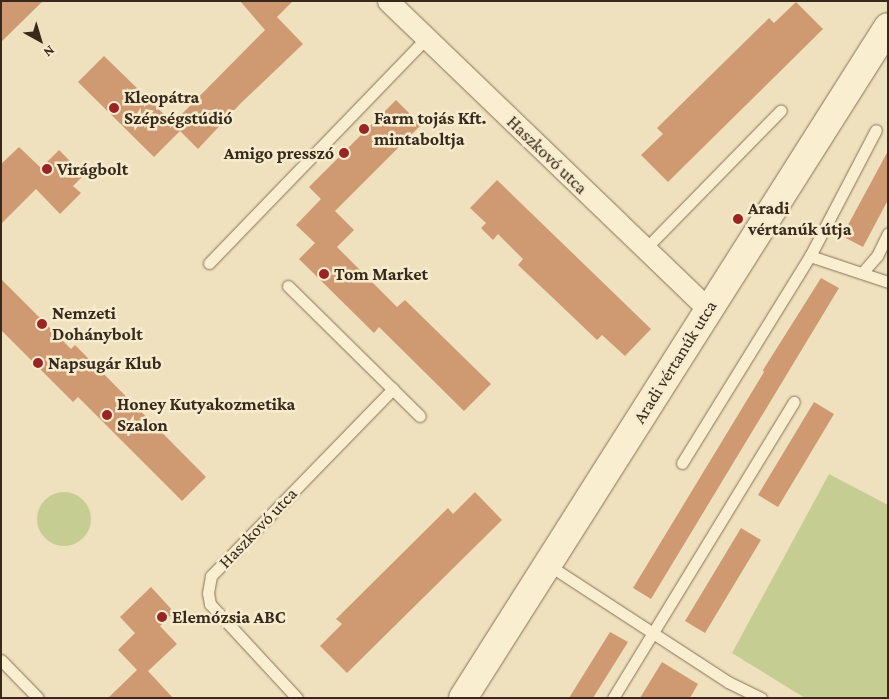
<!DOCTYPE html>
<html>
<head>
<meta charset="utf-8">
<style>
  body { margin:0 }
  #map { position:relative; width:889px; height:699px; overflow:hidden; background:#efe1be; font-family:"Crimson Pro",serif }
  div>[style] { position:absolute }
  .green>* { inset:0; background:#c6cd92 }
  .round { border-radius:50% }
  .building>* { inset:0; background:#cf9a72 }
  .roads { filter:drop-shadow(0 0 1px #887156) drop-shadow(0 0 1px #887156) }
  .service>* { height:11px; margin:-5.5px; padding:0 5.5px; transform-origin:5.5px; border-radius:5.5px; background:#faeed1 }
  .minor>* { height:21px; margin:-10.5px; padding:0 10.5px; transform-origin:10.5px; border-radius:10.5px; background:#faeed1 }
  .tertiary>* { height:28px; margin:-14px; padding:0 14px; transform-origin:14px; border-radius:14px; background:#faeed1 }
  .dots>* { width:14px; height:14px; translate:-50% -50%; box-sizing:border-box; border:2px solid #f6ebcd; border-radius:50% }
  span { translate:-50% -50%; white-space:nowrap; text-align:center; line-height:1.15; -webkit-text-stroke:5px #f6ebcd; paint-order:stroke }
  .poi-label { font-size:18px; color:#37291b; font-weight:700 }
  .left { translate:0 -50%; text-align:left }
  .right { translate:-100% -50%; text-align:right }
  .street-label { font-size:18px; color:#37291b }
  .frame { position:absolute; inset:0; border:2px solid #37291b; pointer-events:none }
  .north { position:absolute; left:15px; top:15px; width:50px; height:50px; -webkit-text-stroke:4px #f6ebcd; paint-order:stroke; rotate:141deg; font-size:14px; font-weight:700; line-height:20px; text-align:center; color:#37291b }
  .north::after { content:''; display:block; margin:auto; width:18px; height:22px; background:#37291b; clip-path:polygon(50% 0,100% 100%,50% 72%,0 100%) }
</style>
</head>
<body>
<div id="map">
  <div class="green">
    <i style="clip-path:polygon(829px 474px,888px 505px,888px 698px,805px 698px,732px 653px)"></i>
    <i class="round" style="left:37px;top:492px;width:54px;height:54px"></i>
  </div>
  <div class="building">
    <i style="clip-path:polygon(1px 1px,43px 1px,1px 42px)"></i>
    <i style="clip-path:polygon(240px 1px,293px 1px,277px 17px,303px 44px,241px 103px,198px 149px,180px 131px,154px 157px,78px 82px,104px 56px,173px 123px,265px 30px)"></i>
    <i style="clip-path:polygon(796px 2px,823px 29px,668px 182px,641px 155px,663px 134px,657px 128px,769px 18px,774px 23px)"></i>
    <i style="clip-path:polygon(396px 100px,421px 125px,335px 211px,354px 230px,337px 247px,397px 307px,405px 300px,491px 384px,464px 411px,379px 327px,374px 333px,299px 259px,315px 243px,296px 225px,321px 199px,309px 187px)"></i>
    <i style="clip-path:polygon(19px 147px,41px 168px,59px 150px,84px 175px,73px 186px,81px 193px,60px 214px,36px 189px,1px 224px,1px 164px)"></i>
    <i style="clip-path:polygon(888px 151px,888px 200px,863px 247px,842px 236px)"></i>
    <i style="clip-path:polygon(497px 180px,651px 329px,625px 356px,602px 335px,597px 340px,552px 297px,518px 265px,523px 259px,498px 234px,493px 240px,481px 228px,486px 223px,470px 208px)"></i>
    <i style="clip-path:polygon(821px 278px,839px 288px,651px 599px,633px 588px,764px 372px,763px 370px)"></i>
    <i style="clip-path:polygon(1px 279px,71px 349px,75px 345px,206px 477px,182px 501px,78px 397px,73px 402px,1px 330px)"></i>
    <i style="clip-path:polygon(814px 402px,834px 414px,778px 507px,758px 495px)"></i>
    <i style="clip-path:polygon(475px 492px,502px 520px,347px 673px,320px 646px,342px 624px,336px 619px,448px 508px,453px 514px)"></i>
    <i style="clip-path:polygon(741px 528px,761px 540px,705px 633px,685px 621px)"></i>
    <i style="clip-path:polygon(151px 587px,174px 612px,160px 626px,177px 644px,148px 671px,173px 698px,108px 698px,137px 670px,118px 650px,135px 633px,120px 617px)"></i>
    <i style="clip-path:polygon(610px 632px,628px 642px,593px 698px,569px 698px)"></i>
    <i style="clip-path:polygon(662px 662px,698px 684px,690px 698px,640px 698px)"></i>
  </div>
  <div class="roads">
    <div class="service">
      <i style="left:645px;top:249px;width:194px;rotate:-45.6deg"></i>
      <i style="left:810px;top:256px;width:142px;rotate:-62.4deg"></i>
      <i style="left:209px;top:263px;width:311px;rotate:-46deg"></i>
      <i style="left:862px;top:273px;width:23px;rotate:-49deg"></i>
      <i style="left:877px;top:256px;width:25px;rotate:-64deg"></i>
      <i style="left:288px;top:286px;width:185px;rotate:44.6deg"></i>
      <i style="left:682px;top:463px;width:243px;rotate:-58.3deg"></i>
      <i style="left:810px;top:256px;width:82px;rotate:18.4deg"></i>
      <i style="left:547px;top:564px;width:216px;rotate:33.1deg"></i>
      <i style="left:728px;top:682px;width:37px;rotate:26deg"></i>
      <i style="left:1px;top:660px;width:53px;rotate:45.8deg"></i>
      <i style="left:297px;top:698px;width:128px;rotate:-132.8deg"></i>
      <i style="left:210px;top:604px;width:11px;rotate:-100deg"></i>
      <i style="left:208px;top:593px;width:17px;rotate:-80deg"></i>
      <i style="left:211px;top:576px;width:261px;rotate:-45.8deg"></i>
      <i style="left:613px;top:698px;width:347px;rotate:-58.6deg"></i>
    </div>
    <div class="minor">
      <i style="left:388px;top:1px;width:444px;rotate:43.9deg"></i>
    </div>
    <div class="tertiary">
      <i style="left:463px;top:698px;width:794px;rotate:-57.65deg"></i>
    </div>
  </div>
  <div class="dots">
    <i style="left:114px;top:108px;background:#992424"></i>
    <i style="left:364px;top:129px;background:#992424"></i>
    <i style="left:344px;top:153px;background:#992424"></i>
    <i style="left:47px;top:169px;background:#992424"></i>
    <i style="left:738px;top:219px;background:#992424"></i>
    <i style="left:324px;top:274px;background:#992424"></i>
    <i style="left:42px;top:324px;background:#992424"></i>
    <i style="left:38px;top:363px;background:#992424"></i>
    <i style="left:107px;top:415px;background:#992424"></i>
    <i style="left:162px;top:617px;background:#992424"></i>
  </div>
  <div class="poi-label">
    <span class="left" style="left:124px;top:108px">Kleopátra<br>Szépségstúdió</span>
    <span class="left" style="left:374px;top:129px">Farm tojás Kft.<br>mintaboltja</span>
    <span class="right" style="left:334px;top:153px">Amigo presszó</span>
    <span class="left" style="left:57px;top:169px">Virágbolt</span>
    <span class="left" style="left:748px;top:219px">Aradi<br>vértanúk útja</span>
    <span class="left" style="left:334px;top:274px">Tom Market</span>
    <span class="left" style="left:52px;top:324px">Nemzeti<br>Dohánybolt</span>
    <span class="left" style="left:48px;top:363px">Napsugár Klub</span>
    <span class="left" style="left:117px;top:415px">Honey Kutyakozmetika<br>Szalon</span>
    <span class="left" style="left:172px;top:617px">Elemózsia ABC</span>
  </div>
  <div class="street-label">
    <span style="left:547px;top:155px;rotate:44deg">Haszkovó utca</span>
    <span style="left:675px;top:362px;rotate:-58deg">Aradi vértanúk utca</span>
    <span style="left:258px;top:528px;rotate:-46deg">Haszkovó utca</span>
  </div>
  <div class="frame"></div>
  <div class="north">N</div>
</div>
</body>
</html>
